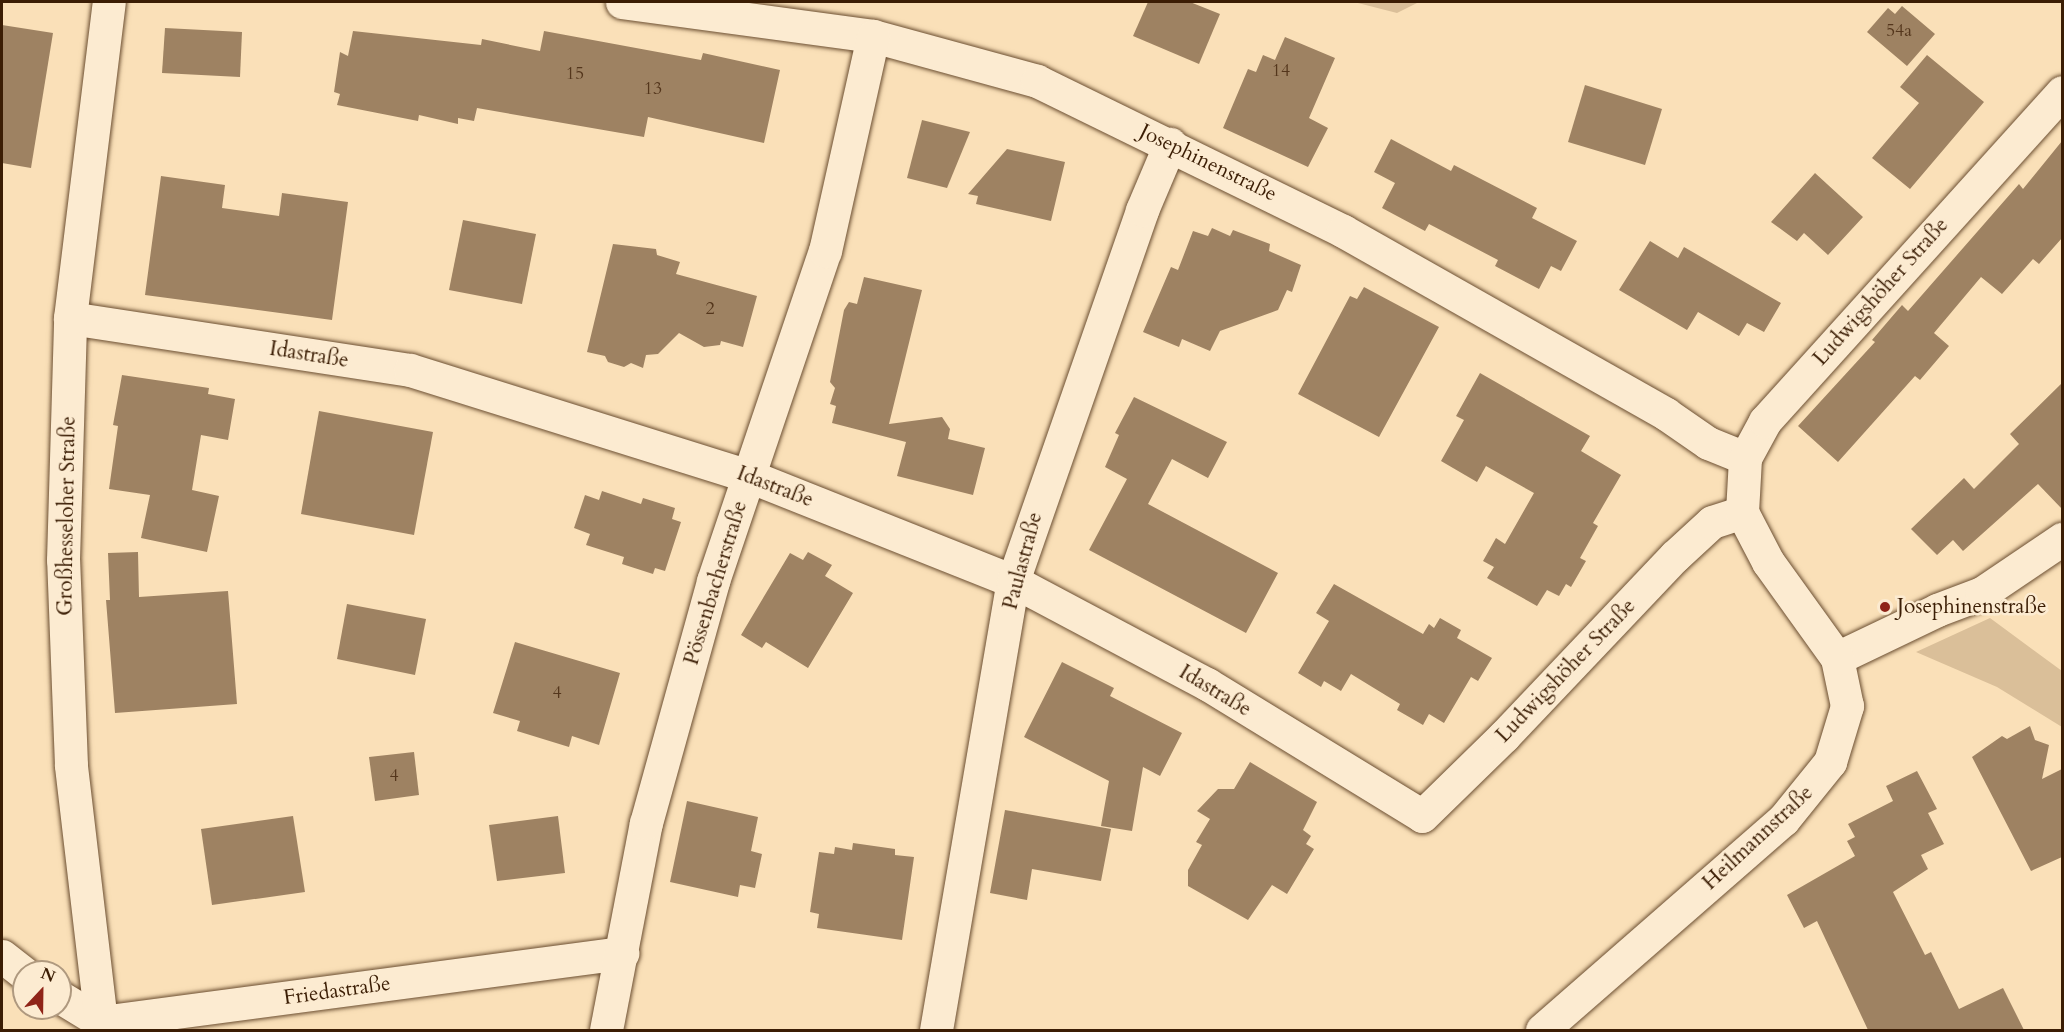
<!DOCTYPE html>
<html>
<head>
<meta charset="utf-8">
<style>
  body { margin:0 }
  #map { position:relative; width:2064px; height:1032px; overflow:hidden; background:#fae0b8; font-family:Cardo,serif }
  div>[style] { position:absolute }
  .green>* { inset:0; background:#dabf99 }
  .building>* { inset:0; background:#9e8262 }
  .roads { filter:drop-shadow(0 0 2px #6b4e31) drop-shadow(0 0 2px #6b4e31) }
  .minor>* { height:33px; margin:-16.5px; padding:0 16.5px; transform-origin:16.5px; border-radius:16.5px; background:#fcebd1 }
  .dots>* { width:16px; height:16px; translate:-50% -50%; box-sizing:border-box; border:3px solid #fcebd1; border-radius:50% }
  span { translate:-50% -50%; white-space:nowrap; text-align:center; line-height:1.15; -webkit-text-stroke:5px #fcebd1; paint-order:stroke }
  .number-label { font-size:18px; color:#54361c }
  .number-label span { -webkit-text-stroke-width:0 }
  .street-label { font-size:21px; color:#3b1d04 }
  .poi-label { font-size:21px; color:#3b1d04 }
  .left { translate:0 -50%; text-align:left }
  .frame { position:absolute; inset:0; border:3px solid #3b1d04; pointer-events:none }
  .north { position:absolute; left:12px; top:960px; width:60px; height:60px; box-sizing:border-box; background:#fcebd1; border:2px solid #af997f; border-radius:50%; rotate:22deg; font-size:16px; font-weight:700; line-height:24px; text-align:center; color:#3b1d04 }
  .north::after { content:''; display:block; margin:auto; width:21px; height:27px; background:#8f2418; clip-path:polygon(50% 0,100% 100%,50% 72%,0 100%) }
</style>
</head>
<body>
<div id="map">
  <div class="green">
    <i style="clip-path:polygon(1354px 2px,1419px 2px,1397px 13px)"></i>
    <i style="clip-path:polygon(1990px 618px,2062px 671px,2062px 727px,1997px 687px,1916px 652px)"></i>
  </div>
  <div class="building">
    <i style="clip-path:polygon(1148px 2px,1190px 2px,1220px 14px,1199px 64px,1133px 36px)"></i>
    <i style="clip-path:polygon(1902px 6px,1935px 34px,1907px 66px,1867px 32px,1888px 8px,1895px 14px)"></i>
    <i style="clip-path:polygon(2px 25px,53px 33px,31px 168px,2px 163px)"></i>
    <i style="clip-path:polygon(165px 28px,242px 32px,240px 77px,162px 73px)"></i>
    <i style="clip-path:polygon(353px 31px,481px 45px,482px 39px,540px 51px,544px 31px,701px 60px,703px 53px,780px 70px,764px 143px,648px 117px,644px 137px,477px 108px,474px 121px,458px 118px,458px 124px,419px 115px,418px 121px,337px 105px,340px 94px,334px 92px,340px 52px,348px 56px)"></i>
    <i style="clip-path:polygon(1285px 37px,1335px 58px,1309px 118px,1328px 128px,1308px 167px,1223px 128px,1248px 69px,1256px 72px,1263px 55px,1275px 60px)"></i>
    <i style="clip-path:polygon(1927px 55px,1984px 102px,1910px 189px,1872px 158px,1919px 103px,1900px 87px)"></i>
    <i style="clip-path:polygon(1585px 85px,1662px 109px,1645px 165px,1568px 142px)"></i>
    <i style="clip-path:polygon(922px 120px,970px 132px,947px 188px,907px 178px)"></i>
    <i style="clip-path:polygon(1391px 139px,1451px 171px,1454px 165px,1537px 208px,1532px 218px,1577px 241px,1561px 271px,1551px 266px,1539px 289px,1495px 266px,1498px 260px,1429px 224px,1425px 231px,1382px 208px,1395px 183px,1374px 172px)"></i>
    <i style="clip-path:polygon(2062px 141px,2062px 238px,2039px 264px,2033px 259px,2002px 294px,1981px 277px,1934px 333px,1949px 346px,1920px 380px,1915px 376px,1838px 462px,1798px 426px,1875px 342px,1872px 340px,1902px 305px,1908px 311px,2019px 184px,2023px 189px)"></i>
    <i style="clip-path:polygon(1007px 149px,1065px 162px,1051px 221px,976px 204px,978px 196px,968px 194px)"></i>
    <i style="clip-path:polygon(1815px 173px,1863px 217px,1828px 255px,1804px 233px,1797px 241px,1771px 222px)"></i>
    <i style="clip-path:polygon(161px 176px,225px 185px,222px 208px,279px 216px,282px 193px,348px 202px,332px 320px,145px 295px)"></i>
    <i style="clip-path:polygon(463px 220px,536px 234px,522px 304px,449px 290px)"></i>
    <i style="clip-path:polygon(1212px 228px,1230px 236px,1233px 230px,1270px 244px,1269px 251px,1301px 265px,1292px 292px,1287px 290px,1278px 310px,1220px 331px,1210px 351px,1182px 339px,1179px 347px,1143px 332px,1171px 267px,1178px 270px,1193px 231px,1208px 236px)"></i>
    <i style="clip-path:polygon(1650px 241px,1678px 258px,1684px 247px,1781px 303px,1764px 332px,1747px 323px,1739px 336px,1698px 312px,1687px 330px,1619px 290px)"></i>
    <i style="clip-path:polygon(613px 244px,656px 249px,657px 255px,680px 262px,676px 274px,757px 296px,743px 347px,721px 341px,720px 345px,704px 347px,679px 333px,658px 354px,646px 355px,643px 368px,631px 363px,624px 367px,608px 362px,605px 356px,587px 352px)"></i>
    <i style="clip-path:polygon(864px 277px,922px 290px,889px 424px,942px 417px,950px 429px,948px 439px,985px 448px,973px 495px,897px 476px,906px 442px,832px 423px,836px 406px,830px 404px,835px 388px,830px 382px,844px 310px,849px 302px,857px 304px)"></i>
    <i style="clip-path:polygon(1364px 287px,1439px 327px,1379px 437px,1298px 394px,1350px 296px,1357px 299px)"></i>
    <i style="clip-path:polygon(1480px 373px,1590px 436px,1581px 451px,1621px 475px,1593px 523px,1598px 526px,1580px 558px,1586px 561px,1571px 587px,1566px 584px,1559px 596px,1547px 590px,1537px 606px,1487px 578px,1494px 567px,1483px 561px,1496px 538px,1505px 544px,1534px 493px,1486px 466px,1477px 482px,1441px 461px,1464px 420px,1456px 416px)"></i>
    <i style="clip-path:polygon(122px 375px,209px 388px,208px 394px,235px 399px,228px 440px,201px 435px,192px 490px,219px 496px,207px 552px,141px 538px,150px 495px,109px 489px,118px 426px,113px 425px)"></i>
    <i style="clip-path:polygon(2062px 383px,2062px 509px,2038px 484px,1963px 551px,1953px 540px,1937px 555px,1911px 529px,1964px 478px,1974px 489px,2019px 444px,2010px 434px)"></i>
    <i style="clip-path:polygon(1134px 397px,1227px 442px,1208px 478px,1172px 459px,1148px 504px,1278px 573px,1246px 633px,1089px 550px,1127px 479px,1105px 467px,1119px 435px,1115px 433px)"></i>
    <i style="clip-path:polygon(319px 411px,433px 432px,414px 535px,301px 514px)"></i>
    <i style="clip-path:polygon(602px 491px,641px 504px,643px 498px,675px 508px,672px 519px,681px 522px,665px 571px,655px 568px,653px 574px,622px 564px,624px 557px,586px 545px,590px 534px,574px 528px,585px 495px,599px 500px)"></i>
    <i style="clip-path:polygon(138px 552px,139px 597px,228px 591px,237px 704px,115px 713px,106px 600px,110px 600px,108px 553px)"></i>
    <i style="clip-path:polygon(808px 552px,832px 565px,825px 576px,853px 593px,808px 668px,766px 642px,762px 648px,741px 635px,790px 553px,803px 560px)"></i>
    <i style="clip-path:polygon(1334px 584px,1423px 634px,1429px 624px,1434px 628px,1440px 618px,1461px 630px,1457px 638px,1492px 658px,1478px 681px,1471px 677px,1444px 723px,1429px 714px,1423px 725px,1397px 710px,1400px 704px,1351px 674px,1341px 691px,1324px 681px,1321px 687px,1298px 673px,1329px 621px,1316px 613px)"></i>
    <i style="clip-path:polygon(347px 604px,426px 619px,415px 675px,337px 659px)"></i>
    <i style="clip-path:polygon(515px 642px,620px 673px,599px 745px,572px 736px,569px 747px,517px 731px,520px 721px,493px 713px)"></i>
    <i style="clip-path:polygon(1062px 662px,1114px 688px,1110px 696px,1182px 733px,1160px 776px,1143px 767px,1132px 831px,1101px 826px,1109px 781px,1024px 737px)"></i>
    <i style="clip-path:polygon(2030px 726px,2035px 740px,2049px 745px,2042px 779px,2062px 769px,2062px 857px,2031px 871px,1972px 757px,2002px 736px,2007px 739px)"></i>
    <i style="clip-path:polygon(414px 752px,419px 795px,375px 801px,369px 757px)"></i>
    <i style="clip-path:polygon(1250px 762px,1317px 802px,1303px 830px,1311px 836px,1306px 844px,1314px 849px,1287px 894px,1272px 885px,1248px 920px,1188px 886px,1188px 870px,1202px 845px,1196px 842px,1210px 819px,1197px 811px,1218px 789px,1234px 789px)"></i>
    <i style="clip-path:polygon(1917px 771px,1937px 809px,1928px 813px,1944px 844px,1921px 855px,1928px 869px,1893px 892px,1925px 955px,1931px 952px,1959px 1009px,2003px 988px,2024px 1030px,1868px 1030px,1817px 921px,1804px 928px,1787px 895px,1855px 856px,1847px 841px,1855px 837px,1848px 824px,1893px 801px,1886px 786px)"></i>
    <i style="clip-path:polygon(687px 801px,758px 817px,751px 851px,762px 854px,755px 888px,740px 885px,738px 897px,670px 882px)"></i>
    <i style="clip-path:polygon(1005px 810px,1111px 829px,1101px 881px,1032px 869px,1027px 900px,990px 893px)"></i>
    <i style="clip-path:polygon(293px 816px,305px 892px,212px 905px,201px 829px)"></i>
    <i style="clip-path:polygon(558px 816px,565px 873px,497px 881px,489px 825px)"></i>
    <i style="clip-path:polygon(853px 843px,895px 849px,895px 855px,914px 857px,902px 940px,817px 928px,819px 914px,810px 912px,819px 852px,834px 854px,835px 847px,852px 850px)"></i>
  </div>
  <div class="roads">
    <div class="minor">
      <i style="left:622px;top:2px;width:253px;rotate:7.7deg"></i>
      <i style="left:873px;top:36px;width:170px;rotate:15.3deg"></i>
      <i style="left:1037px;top:81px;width:341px;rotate:26.1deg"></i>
      <i style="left:1343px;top:231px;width:371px;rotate:29.5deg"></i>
      <i style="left:1666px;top:414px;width:51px;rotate:34.6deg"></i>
      <i style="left:1708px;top:443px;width:40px;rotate:22deg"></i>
      <i style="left:70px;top:318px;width:344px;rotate:8.7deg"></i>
      <i style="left:410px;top:370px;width:355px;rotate:17.4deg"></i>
      <i style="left:749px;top:476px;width:284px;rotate:21.7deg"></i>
      <i style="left:1013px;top:581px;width:220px;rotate:28deg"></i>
      <i style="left:1207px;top:684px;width:252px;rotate:31.5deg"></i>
      <i style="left:1422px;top:816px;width:115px;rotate:-44.3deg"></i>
      <i style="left:1504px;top:736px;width:248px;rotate:-46.5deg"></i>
      <i style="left:1675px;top:556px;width:50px;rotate:-42.6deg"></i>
      <i style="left:1712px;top:522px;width:32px;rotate:-18deg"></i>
      <i style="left:1837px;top:658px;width:111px;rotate:-25.6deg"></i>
      <i style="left:1937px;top:610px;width:48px;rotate:-20.7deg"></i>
      <i style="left:1982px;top:593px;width:97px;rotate:-34deg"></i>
      <i style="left:2px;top:956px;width:28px;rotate:38deg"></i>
      <i style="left:60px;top:997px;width:48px;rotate:31.4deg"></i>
      <i style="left:101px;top:1022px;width:526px;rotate:-7.54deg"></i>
      <i style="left:102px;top:1030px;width:267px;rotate:-96.7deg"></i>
      <i style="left:71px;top:765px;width:205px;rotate:-92.2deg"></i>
      <i style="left:63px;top:560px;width:242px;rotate:-88.3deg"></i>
      <i style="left:70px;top:318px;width:318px;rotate:-83deg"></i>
      <i style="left:606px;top:1030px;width:211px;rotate:-79.1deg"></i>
      <i style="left:646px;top:823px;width:251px;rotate:-74.5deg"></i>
      <i style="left:713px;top:581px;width:348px;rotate:-71.3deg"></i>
      <i style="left:825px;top:251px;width:220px;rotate:-77.4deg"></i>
      <i style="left:936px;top:1030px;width:456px;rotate:-80.3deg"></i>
      <i style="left:1013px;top:581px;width:393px;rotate:-70.8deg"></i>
      <i style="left:1142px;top:210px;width:72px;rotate:-67deg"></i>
      <i style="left:1542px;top:1030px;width:320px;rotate:-41.1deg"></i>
      <i style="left:1783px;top:820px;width:75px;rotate:-51deg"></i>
      <i style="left:1830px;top:762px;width:59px;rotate:-73.1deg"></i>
      <i style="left:1847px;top:706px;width:49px;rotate:-101.8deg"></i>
      <i style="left:1837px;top:658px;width:118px;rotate:-125.7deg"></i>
      <i style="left:1768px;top:562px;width:56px;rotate:-117.5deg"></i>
      <i style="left:1742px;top:512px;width:54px;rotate:-86.8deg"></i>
      <i style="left:1745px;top:458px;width:42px;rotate:-61.6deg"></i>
      <i style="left:1765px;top:421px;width:443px;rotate:-47.9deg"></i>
    </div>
  </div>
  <div class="dots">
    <i style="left:1885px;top:607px;background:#8f2418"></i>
  </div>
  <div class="number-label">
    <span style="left:1899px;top:31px">54a</span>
    <span style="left:1281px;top:71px">14</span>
    <span style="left:575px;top:74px">15</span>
    <span style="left:653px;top:89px">13</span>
    <span style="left:710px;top:309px">2</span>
    <span style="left:557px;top:693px">4</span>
    <span style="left:394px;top:776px">4</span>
  </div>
  <div class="street-label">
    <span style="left:1208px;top:163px;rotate:26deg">Josephinenstraße</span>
    <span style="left:1881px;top:292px;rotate:-48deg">Ludwigshöher Straße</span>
    <span style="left:309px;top:355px;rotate:9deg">Idastraße</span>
    <span style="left:775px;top:487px;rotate:21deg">Idastraße</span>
    <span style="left:67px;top:516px;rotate:-89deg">Großhesseloher Straße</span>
    <span style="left:1023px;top:561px;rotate:-75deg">Paulastraße</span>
    <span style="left:716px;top:583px;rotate:-73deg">Pössenbacherstraße</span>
    <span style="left:1566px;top:671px;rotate:-46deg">Ludwigshöher Straße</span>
    <span style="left:1215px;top:691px;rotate:31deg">Idastraße</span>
    <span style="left:1758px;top:838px;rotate:-43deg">Heilmannstraße</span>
    <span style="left:337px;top:991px;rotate:-8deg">Friedastraße</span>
  </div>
  <div class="poi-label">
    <span class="left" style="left:1897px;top:607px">Josephinenstraße</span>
  </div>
  <div class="frame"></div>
  <div class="north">N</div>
</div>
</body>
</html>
